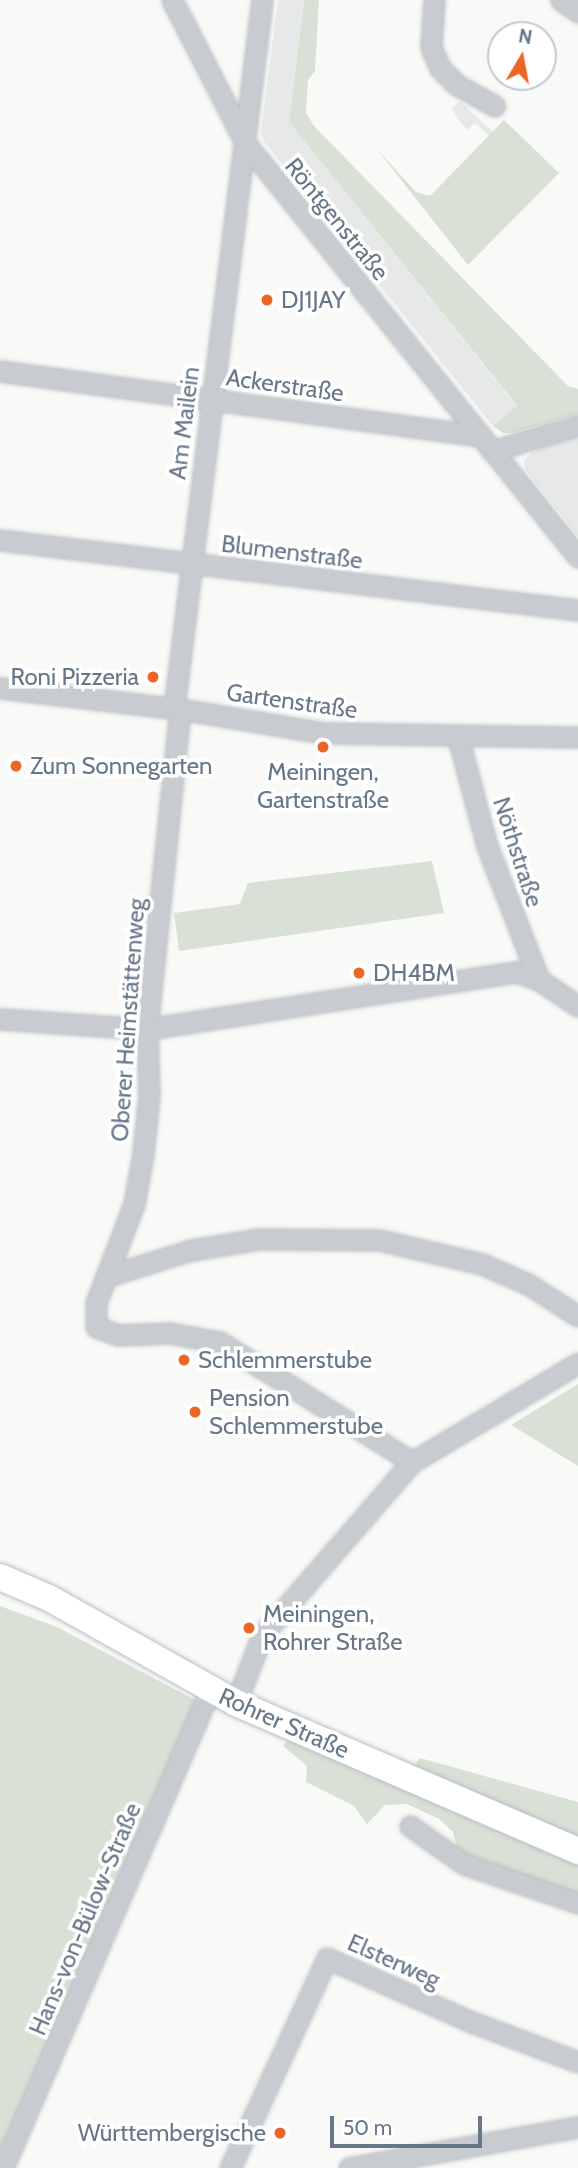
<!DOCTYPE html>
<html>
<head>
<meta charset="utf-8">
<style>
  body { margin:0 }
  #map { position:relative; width:578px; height:2168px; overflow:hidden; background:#f9faf7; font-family:Cabin,sans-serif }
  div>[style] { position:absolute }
  .built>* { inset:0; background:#e7e9e8 }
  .green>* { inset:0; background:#d9e0d6 }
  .roads { filter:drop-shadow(0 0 2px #babec4) drop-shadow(0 0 2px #babec4) }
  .minor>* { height:19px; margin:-9.5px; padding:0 9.5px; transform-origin:9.5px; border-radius:9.5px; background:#c8cbcf }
  .secondary>* { height:26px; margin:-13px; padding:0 13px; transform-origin:13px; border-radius:13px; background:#fff }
  .dots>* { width:19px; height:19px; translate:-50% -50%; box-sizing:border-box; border:4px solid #fff; border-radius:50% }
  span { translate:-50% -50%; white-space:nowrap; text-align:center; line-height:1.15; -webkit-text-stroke:7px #fff; paint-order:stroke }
  .street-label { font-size:24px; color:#67778a }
  .poi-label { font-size:24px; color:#67778a }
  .left { translate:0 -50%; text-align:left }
  .right { translate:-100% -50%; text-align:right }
  .north { position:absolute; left:487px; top:21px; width:70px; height:70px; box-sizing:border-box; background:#fff; border:2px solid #c2c9d0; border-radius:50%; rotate:10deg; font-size:19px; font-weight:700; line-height:28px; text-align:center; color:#67778a }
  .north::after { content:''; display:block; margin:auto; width:24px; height:32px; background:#ec6625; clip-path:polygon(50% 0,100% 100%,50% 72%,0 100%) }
  .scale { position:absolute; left:330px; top:2116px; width:152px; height:32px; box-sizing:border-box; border:4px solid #67778a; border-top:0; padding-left:9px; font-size:21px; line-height:24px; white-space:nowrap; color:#67778a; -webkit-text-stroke:5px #fff; paint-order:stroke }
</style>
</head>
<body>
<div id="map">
  <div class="built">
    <i style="clip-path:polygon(278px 0,304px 0,289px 122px,517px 407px,493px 426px,265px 143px,261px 133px)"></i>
    <i style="clip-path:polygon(460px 101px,493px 132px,489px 136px,475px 123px,467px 130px,460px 122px,452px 109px)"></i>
    <i style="clip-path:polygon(578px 433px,578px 536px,526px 471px,524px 461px,532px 452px)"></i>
  </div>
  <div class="green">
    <i style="clip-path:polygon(304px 0,319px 0,315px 71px,308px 80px,306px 113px,314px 126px,568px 386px,578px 389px,578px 414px,512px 433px,503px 433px,493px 426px,517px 406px,289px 122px)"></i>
    <i style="clip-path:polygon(504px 120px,559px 173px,468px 265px,376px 148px,416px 192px,430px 196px)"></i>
    <i style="clip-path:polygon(432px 861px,444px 913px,179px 951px,174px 913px,240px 904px,248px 883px)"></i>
    <i style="clip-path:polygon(578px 1384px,578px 1466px,511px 1425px)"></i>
    <i style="clip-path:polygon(0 1606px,57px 1627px,197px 1701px,0 2152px)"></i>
    <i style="clip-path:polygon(288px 1740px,578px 1865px,578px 1898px,458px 1854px,453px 1832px,439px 1819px,407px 1804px,385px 1805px,367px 1824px,354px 1806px,306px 1782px,307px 1766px,283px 1746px)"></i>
    <i style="clip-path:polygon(420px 1758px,578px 1802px,578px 1840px,412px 1768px)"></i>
  </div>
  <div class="roads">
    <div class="minor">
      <i style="left:172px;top:0;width:162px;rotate:62.8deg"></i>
      <i style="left:246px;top:144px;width:530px;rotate:51.21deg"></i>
      <i style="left:434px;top:0;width:47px;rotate:93.7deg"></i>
      <i style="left:431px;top:47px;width:23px;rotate:67deg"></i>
      <i style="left:440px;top:68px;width:24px;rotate:45deg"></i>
      <i style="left:457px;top:85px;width:43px;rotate:28.9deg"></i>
      <i style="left:561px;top:0;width:21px;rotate:35deg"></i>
      <i style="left:0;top:371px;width:484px;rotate:7.7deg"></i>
      <i style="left:492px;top:451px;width:90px;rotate:-16.8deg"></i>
      <i style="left:0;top:540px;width:582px;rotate:6.91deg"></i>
      <i style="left:0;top:688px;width:181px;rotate:6.7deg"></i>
      <i style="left:180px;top:709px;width:146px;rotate:9.5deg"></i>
      <i style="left:324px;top:733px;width:254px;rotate:0.9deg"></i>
      <i style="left:174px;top:708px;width:713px;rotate:-82.91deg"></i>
      <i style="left:180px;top:709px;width:322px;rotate:95.9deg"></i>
      <i style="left:147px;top:1029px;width:67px;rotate:88.3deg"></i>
      <i style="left:149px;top:1096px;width:58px;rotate:95.9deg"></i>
      <i style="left:143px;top:1154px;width:51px;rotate:100.2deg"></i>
      <i style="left:134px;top:1204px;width:106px;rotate:111deg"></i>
      <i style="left:96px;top:1303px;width:24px;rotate:90deg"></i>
      <i style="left:96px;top:1327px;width:23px;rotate:20deg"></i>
      <i style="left:118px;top:1335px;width:51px;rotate:-2.2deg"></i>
      <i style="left:169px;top:1333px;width:52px;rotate:10deg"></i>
      <i style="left:220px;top:1342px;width:226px;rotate:32deg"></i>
      <i style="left:458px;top:737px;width:113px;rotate:75.1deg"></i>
      <i style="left:487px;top:846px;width:144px;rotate:68.8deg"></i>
      <i style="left:0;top:1019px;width:147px;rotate:3.9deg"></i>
      <i style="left:147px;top:1029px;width:374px;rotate:-8.8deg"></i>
      <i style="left:517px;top:972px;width:23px;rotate:20deg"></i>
      <i style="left:539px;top:980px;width:47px;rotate:33.7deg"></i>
      <i style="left:108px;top:1276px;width:87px;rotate:-17.4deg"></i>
      <i style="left:191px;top:1250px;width:68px;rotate:-9.3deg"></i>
      <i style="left:258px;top:1239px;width:121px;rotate:0.5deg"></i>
      <i style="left:379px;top:1240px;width:106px;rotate:13.1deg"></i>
      <i style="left:482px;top:1264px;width:50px;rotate:23.5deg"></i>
      <i style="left:528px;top:1284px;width:59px;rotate:32.6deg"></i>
      <i style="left:236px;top:1703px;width:73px;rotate:-69.1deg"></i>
      <i style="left:262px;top:1635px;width:229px;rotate:-49.1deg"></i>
      <i style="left:412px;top:1462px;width:193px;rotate:-30.8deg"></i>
      <i style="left:410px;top:1826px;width:66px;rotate:35.1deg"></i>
      <i style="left:464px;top:1864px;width:120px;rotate:18.9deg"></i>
      <i style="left:3px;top:2168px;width:521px;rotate:-66.58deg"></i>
      <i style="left:230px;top:2168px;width:231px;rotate:-65.2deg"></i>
      <i style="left:327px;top:1958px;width:155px;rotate:23.9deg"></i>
      <i style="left:469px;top:2021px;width:116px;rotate:20.6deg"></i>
      <i style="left:349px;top:2168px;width:233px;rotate:-10.2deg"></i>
    </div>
    <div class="secondary">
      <i style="left:0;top:1577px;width:53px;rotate:23.2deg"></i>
      <i style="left:49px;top:1598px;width:214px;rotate:29.3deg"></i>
      <i style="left:236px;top:1703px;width:373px;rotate:23.4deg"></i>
    </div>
  </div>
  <div class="dots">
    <i style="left:267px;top:300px;background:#ec6625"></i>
    <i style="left:153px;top:677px;background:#ec6625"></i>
    <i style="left:323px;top:747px;background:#ec6625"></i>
    <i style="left:16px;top:766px;background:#ec6625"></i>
    <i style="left:359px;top:973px;background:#ec6625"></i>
    <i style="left:184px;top:1360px;background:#ec6625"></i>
    <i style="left:195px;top:1412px;background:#ec6625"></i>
    <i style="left:249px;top:1628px;background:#ec6625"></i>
    <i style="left:280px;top:2133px;background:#ec6625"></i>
  </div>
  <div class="street-label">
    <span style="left:337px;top:219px;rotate:51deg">Röntgenstraße</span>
    <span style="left:285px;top:385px;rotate:8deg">Ackerstraße</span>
    <span style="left:184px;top:423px;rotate:-83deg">Am Mailein</span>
    <span style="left:292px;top:552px;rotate:7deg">Blumenstraße</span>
    <span style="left:292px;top:701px;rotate:8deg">Gartenstraße</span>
    <span style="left:518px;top:852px;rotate:72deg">Nöthstraße</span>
    <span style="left:128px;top:1020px;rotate:-86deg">Oberer Heimstättenweg</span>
    <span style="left:284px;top:1723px;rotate:24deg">Rohrer Straße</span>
    <span style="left:85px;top:1919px;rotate:-67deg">Hans-von-Bülow-Straße</span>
    <span style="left:394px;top:1961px;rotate:24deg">Elsterweg</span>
  </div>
  <div class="poi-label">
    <span class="left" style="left:281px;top:300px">DJ1JAY</span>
    <span class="right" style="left:139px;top:677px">Roni Pizzeria</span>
    <span class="left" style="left:30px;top:766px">Zum Sonnegarten</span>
    <span style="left:323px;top:786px">Meiningen,<br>Gartenstraße</span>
    <span class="left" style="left:373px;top:973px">DH4BM</span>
    <span class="left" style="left:198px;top:1360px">Schlemmerstube</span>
    <span class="left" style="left:209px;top:1412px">Pension<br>Schlemmerstube</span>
    <span class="left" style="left:263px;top:1628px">Meiningen,<br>Rohrer Straße</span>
    <span class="right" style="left:266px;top:2133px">Württembergische</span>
  </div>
  <div class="north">N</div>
  <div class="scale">50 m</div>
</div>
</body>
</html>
